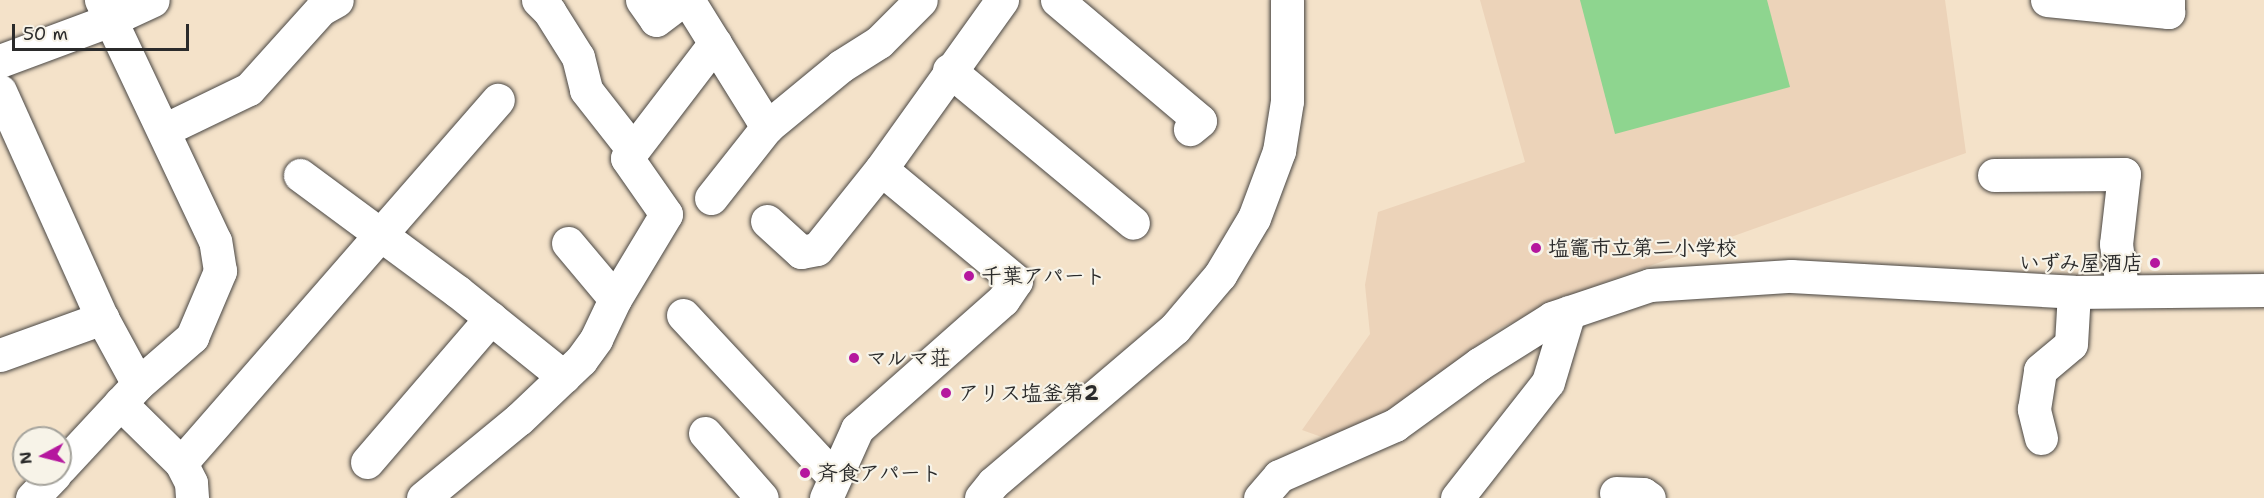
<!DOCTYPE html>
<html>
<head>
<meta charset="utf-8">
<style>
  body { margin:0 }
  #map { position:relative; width:2264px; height:498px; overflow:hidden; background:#f4e2c9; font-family:"Shantell Sans","Klee One",sans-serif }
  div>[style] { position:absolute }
  .built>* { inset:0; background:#ecd3b9 }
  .green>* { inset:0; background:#8ed58f }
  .roads { filter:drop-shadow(0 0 2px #494643) drop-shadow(0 0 2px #494643) }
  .minor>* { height:33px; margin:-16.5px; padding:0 16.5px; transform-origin:16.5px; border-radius:16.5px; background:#fff }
  .dots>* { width:16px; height:16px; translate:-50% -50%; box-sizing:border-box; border:3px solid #f7f3e8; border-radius:50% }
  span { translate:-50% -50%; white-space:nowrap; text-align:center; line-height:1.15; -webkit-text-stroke:4.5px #f7f3e8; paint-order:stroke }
  .poi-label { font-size:21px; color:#2b2b2b; font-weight:700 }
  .left { translate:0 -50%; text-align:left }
  .right { translate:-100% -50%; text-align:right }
  .north { position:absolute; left:12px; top:426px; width:60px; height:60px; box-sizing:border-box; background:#f7f3e8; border:2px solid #a5a39c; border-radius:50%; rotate:263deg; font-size:16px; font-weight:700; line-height:24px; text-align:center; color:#2b2b2b }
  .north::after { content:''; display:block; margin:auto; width:21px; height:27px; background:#b5179e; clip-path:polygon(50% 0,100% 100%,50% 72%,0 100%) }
  .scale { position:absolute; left:12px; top:24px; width:177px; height:27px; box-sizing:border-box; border:3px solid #2b2b2b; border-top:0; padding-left:8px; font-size:18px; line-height:21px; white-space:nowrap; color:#2b2b2b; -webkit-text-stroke:4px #f7f3e8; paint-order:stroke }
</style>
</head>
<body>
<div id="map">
  <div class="built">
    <i style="clip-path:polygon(1480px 0,1945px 0,1966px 153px,1602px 283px,1500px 328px,1394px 409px,1330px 440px,1302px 430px,1370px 334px,1365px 285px,1378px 212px,1525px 162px)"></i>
  </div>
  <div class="green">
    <i style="clip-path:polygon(1580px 0,1767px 0,1790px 87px,1615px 134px)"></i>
  </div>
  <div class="roads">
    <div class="minor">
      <i style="left:538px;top:0;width:16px;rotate:45deg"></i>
      <i style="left:549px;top:11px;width:54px;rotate:57.8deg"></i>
      <i style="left:578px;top:57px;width:34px;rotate:76deg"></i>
      <i style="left:586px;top:90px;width:76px;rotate:51.9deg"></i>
      <i style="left:642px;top:0;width:24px;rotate:55deg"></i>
      <i style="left:656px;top:20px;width:34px;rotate:-37deg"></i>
      <i style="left:688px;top:0;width:150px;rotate:58.1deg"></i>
      <i style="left:767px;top:127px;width:96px;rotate:-39.5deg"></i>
      <i style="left:841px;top:66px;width:45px;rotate:-32.3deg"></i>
      <i style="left:879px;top:42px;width:59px;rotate:-45deg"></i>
      <i style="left:1057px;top:0;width:187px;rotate:40.2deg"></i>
      <i style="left:1200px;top:121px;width:13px;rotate:141deg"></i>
      <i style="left:2047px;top:0;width:122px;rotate:5.7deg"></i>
      <i style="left:2168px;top:12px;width:12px;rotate:-90deg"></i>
      <i style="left:0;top:61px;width:117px;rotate:-20.4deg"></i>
      <i style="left:110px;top:20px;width:47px;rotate:-24.9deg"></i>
      <i style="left:949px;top:70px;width:239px;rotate:39.7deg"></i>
      <i style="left:0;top:91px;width:249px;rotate:65.8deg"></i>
      <i style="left:102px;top:318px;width:75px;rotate:61.4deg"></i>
      <i style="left:164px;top:130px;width:94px;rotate:-25.8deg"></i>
      <i style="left:249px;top:89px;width:108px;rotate:-48deg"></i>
      <i style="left:321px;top:9px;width:18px;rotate:-29deg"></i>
      <i style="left:300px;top:175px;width:195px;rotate:36.5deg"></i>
      <i style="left:457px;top:291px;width:137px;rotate:38.8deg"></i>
      <i style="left:1994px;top:175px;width:130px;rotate:-0.4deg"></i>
      <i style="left:2124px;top:174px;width:70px;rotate:96.5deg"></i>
      <i style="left:2116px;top:244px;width:44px;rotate:82.2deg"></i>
      <i style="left:711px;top:198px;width:90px;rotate:-51.7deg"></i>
      <i style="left:767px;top:221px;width:46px;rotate:42.4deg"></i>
      <i style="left:801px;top:252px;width:16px;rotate:-11deg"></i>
      <i style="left:817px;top:249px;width:102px;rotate:-51.3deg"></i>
      <i style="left:568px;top:243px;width:73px;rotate:50deg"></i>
      <i style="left:683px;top:315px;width:221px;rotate:47deg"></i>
      <i style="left:0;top:355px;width:109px;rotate:-19.9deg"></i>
      <i style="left:120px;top:403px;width:86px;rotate:44.5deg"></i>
      <i style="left:181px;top:463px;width:22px;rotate:63deg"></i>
      <i style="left:191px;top:483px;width:15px;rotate:86deg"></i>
      <i style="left:705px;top:433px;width:86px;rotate:48.8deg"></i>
      <i style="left:2041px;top:438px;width:30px;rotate:-104deg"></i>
      <i style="left:2034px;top:409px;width:39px;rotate:-81deg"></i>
      <i style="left:2040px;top:370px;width:40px;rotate:-40deg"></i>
      <i style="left:2071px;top:344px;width:52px;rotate:-86.7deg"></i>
      <i style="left:367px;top:462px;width:190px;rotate:-49.3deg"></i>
      <i style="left:181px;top:463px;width:482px;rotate:-48.9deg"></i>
      <i style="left:60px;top:468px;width:115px;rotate:-47.1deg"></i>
      <i style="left:138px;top:384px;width:72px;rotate:-41deg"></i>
      <i style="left:192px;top:337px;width:72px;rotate:-67deg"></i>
      <i style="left:220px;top:271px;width:30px;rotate:-99deg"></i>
      <i style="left:215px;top:241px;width:267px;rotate:-115.3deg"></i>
      <i style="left:1616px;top:493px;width:27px;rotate:2deg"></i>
      <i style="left:1643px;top:494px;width:7px;rotate:34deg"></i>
      <i style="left:32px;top:498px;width:33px;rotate:-46deg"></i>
      <i style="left:423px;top:498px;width:124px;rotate:-39.5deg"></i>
      <i style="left:519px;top:419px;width:86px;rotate:-43.6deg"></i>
      <i style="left:581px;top:360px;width:26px;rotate:-54deg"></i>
      <i style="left:596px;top:339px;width:44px;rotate:-64.6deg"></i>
      <i style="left:615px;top:299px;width:99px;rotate:-59deg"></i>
      <i style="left:666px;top:214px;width:68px;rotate:-124.9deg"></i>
      <i style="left:627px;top:158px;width:145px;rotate:-52.6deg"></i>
      <i style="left:826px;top:498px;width:76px;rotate:-65.8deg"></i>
      <i style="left:857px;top:429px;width:195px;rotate:-41.5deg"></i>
      <i style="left:1003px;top:300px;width:23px;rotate:-56deg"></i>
      <i style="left:1016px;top:281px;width:175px;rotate:-140.3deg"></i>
      <i style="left:881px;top:169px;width:208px;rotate:-54.4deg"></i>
      <i style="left:981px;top:498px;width:19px;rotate:-51deg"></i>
      <i style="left:993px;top:483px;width:239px;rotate:-40.4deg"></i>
      <i style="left:1175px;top:328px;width:70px;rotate:-49.7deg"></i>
      <i style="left:1220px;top:275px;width:66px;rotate:-59.2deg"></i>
      <i style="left:1254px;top:218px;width:72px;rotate:-69.5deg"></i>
      <i style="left:1279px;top:151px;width:51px;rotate:-80.9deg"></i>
      <i style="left:1287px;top:101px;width:101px;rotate:-90deg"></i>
      <i style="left:1260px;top:498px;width:29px;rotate:-49deg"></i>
      <i style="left:1279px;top:476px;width:127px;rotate:-23.7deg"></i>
      <i style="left:1395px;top:425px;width:104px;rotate:-36deg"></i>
      <i style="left:1479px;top:364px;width:86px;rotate:-32.2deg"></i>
      <i style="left:1552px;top:318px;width:103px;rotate:-18.6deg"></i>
      <i style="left:1650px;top:285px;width:141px;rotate:-3.7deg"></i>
      <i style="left:1791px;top:276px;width:283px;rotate:3.2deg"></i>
      <i style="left:2074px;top:292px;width:190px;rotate:-0.6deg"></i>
      <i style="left:1457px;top:498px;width:147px;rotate:-51.9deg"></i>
      <i style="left:1548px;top:382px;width:73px;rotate:-73.3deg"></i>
    </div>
  </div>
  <div class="dots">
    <i style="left:1536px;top:248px;background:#b5179e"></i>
    <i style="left:2155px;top:263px;background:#b5179e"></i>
    <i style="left:969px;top:276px;background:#b5179e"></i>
    <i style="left:854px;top:358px;background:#b5179e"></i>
    <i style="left:946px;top:393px;background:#b5179e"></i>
    <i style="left:805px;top:473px;background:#b5179e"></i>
  </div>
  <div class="poi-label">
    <span class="left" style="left:1548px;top:248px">塩竈市立第二小学校</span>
    <span class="right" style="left:2143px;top:263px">いずみ屋酒店</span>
    <span class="left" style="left:981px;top:276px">千葉アパート</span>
    <span class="left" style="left:866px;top:358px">マルマ荘</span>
    <span class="left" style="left:958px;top:393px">アリス塩釜第2</span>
    <span class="left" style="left:817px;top:473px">斉食アパート</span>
  </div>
  <div class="north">N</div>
  <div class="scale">50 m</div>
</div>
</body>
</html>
